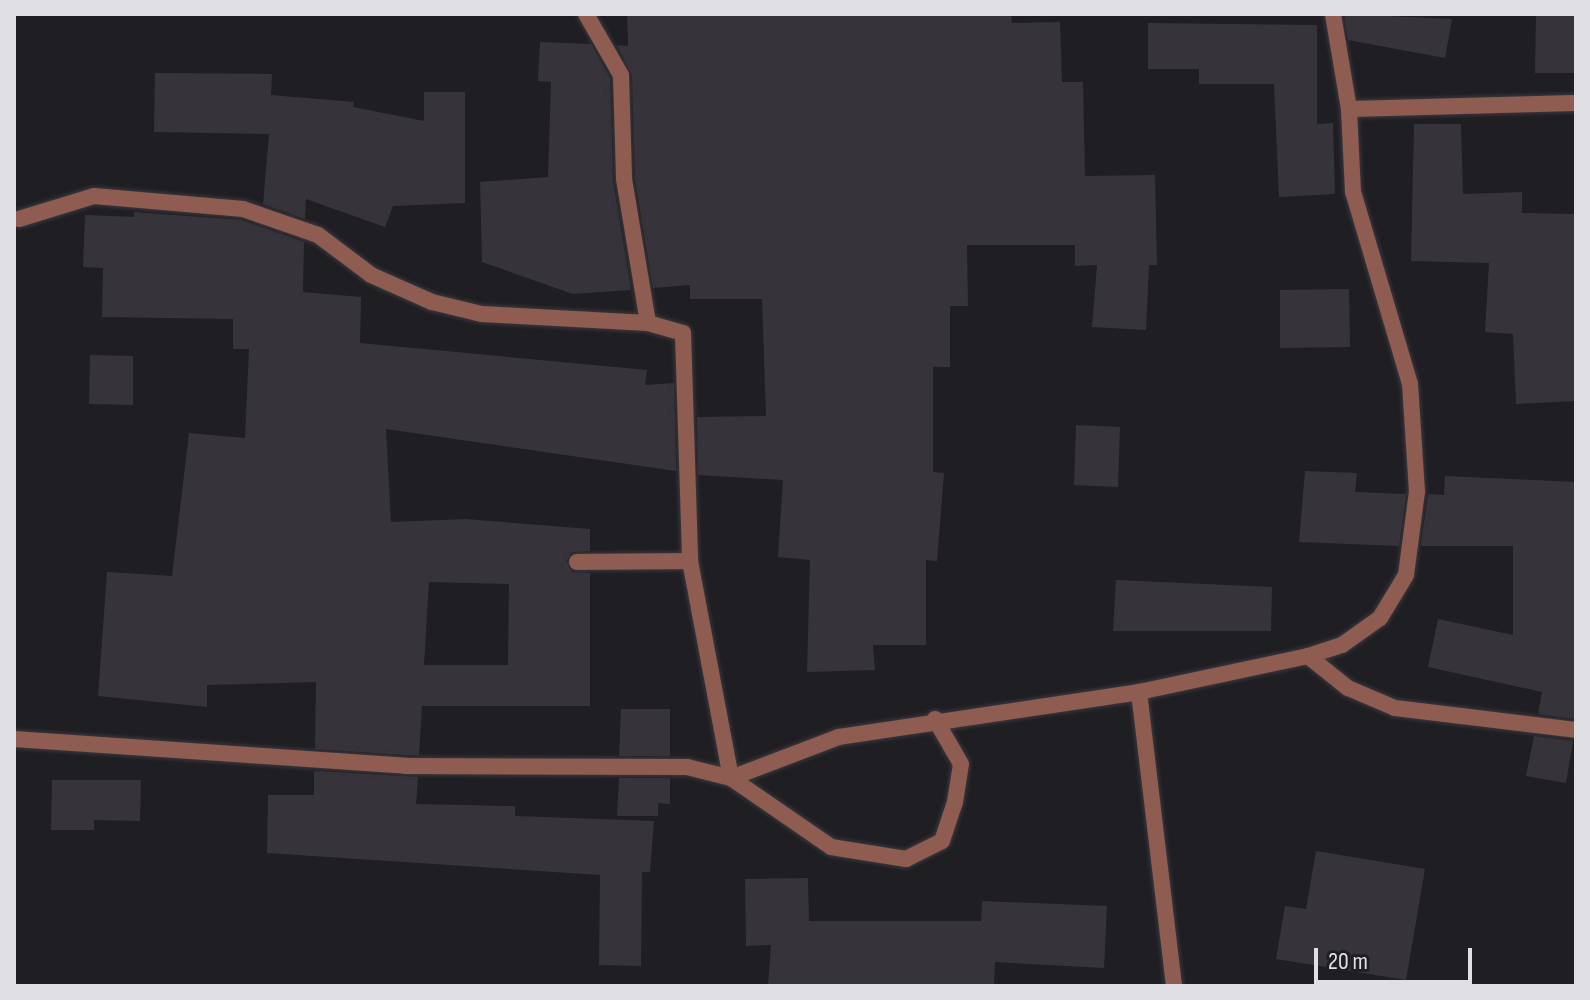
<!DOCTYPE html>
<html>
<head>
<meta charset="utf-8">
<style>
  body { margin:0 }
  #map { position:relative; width:1590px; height:1000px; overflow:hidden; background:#1f1e23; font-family:"Sofia Sans Condensed",sans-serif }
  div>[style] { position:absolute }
  .building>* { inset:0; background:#36343a }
  .roads { filter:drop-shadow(0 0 2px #3a393e) drop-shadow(0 0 2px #3a393e) }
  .lane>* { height:16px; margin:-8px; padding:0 8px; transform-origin:8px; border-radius:8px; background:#8e5c50 }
  .street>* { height:16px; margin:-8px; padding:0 8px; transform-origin:8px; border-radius:8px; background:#8e5c50 }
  span { translate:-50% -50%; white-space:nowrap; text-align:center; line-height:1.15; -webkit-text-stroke:6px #1f1e23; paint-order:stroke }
  .frame { position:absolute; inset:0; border:16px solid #e0dfe3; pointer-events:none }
  .scale { position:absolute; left:1314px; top:948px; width:158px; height:36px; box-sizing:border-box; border:4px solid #e0dfe3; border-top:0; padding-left:10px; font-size:24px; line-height:28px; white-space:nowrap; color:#e0dfe3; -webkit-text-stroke:6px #1f1e23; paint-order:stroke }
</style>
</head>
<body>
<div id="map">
  <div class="building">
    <i style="clip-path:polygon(627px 14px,1011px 14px,1012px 23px,1060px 22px,1062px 82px,1083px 82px,1085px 176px,1155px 175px,1157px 265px,1149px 265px,1146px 330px,1092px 327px,1097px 265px,1075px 266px,1075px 245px,967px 245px,968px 306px,950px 306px,950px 367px,933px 367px,933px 472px,944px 473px,937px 561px,926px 560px,926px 645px,873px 645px,875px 670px,807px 672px,810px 560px,778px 557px,783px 480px,698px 475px,697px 417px,766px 416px,762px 299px,690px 299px,690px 285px,653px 288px,635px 178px,632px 75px,617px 45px,628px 46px)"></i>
    <i style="clip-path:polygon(1344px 14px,1452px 19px,1445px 58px,1348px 40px)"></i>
    <i style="clip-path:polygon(1536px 14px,1576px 14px,1576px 73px,1535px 73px)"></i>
    <i style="clip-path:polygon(1148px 23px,1317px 25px,1317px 124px,1333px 123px,1335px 194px,1279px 197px,1274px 84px,1199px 84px,1199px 69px,1148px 69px)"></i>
    <i style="clip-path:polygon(540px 42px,591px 44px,610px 78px,613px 181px,631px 290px,573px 294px,482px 262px,480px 182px,548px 177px,551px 82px,538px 81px)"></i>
    <i style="clip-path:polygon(155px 73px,272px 74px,271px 95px,354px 102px,353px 107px,424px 121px,424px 92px,465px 92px,465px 203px,393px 206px,385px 227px,306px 199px,305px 219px,263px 204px,269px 134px,154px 132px)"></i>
    <i style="clip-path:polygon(1414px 124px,1461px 124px,1463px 194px,1522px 192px,1522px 213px,1576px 214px,1576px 401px,1516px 404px,1513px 334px,1485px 332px,1489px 263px,1411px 261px)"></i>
    <i style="clip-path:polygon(evenodd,134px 212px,241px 220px,304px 242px,303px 292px,361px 297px,360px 343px,647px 370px,645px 385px,674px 383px,676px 471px,386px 429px,391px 522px,466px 519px,590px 529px,590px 551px,572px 552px,566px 561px,572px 572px,590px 573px,590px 706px,422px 706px,419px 755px,406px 755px,315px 749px,316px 682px,207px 685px,207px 707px,98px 696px,107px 572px,172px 576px,189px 433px,245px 438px,249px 349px,233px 349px,233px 319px,102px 317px,103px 268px,83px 267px,85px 215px,134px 217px,134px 212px,429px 582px,509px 584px,508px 665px,424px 665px,429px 582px)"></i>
    <i style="clip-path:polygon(1349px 289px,1350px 347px,1280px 348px,1280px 290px)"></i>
    <i style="clip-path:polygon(90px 355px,133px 356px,133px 405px,89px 404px)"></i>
    <i style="clip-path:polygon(1076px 425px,1120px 427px,1118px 487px,1074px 485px)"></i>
    <i style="clip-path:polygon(1305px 471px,1357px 473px,1355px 492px,1406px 494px,1399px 546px,1299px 542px)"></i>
    <i style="clip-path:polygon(1445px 476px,1576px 482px,1576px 719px,1538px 714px,1542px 692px,1428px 667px,1438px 619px,1513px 635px,1513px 546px,1421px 546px,1428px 494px,1444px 495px)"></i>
    <i style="clip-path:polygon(1116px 580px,1272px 587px,1271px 631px,1113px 631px)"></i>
    <i style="clip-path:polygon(621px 709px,670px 709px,670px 756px,619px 756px)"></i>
    <i style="clip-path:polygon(1534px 736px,1573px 741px,1566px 783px,1526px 776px)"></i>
    <i style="clip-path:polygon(314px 771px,418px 777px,416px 804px,515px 806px,515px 816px,654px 821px,650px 872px,642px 872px,641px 966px,599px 965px,600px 875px,267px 853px,268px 795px,314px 795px)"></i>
    <i style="clip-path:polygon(619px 778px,670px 778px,670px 804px,658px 803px,658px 816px,617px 816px)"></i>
    <i style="clip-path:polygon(52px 780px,141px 780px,140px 821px,94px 820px,94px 830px,51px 830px)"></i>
    <i style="clip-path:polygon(1316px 851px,1425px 869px,1406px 980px,1276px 959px,1285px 906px,1306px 909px)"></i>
    <i style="clip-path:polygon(808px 878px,809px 921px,981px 921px,982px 901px,1107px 906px,1104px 968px,995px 962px,994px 986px,768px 986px,771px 945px,746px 946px,745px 879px)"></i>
  </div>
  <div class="roads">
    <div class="lane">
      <i style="left:731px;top:778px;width:121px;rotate:34.6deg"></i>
      <i style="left:831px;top:847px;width:76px;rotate:9.1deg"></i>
      <i style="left:906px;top:859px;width:40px;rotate:-26.6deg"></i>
      <i style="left:942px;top:841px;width:41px;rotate:-71.6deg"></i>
      <i style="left:955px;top:802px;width:38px;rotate:-81deg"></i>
      <i style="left:961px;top:764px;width:52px;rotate:-120deg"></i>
    </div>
    <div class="street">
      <i style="left:586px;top:14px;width:70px;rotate:60.2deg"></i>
      <i style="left:621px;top:75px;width:104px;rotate:88.3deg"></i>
      <i style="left:624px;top:179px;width:146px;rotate:80.5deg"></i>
      <i style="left:1349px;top:109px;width:227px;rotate:-1.5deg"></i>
      <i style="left:19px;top:219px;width:78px;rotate:-17deg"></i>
      <i style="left:94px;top:196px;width:150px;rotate:5deg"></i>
      <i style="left:243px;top:209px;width:79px;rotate:19.1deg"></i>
      <i style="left:318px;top:235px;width:66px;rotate:37deg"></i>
      <i style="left:371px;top:275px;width:67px;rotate:23.9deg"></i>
      <i style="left:432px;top:302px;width:51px;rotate:13.5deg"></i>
      <i style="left:482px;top:314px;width:166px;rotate:3.1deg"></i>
      <i style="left:648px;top:323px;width:36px;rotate:16deg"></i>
      <i style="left:683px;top:333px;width:228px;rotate:88.2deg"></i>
      <i style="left:690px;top:561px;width:221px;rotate:79.3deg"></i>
      <i style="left:577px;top:562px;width:113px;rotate:-0.5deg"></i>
      <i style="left:1308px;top:656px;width:36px;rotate:-18deg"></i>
      <i style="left:1342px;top:645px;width:47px;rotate:-35.4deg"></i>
      <i style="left:1380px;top:618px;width:50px;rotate:-58.8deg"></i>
      <i style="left:1406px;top:575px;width:84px;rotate:-82.5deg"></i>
      <i style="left:1417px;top:492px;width:108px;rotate:-93.7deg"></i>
      <i style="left:1410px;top:384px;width:200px;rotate:-106.5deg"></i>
      <i style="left:1353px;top:192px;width:83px;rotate:-92.8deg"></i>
      <i style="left:1349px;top:109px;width:96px;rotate:-99.6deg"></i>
      <i style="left:1139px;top:692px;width:296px;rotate:83.2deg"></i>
      <i style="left:14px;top:739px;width:393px;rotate:3.9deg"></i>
      <i style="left:406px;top:766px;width:281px;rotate:0.2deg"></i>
      <i style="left:687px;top:767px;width:45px;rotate:14deg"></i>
      <i style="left:731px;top:778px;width:116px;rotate:-20.8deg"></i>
      <i style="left:839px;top:737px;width:303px;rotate:-8.5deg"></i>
      <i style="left:1139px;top:692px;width:173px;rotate:-12deg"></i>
      <i style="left:1308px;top:656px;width:51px;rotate:38.7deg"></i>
      <i style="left:1348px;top:688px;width:51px;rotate:23.1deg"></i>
      <i style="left:1395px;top:708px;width:182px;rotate:6.9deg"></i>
    </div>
  </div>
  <div class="frame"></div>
  <div class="scale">20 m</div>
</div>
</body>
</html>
